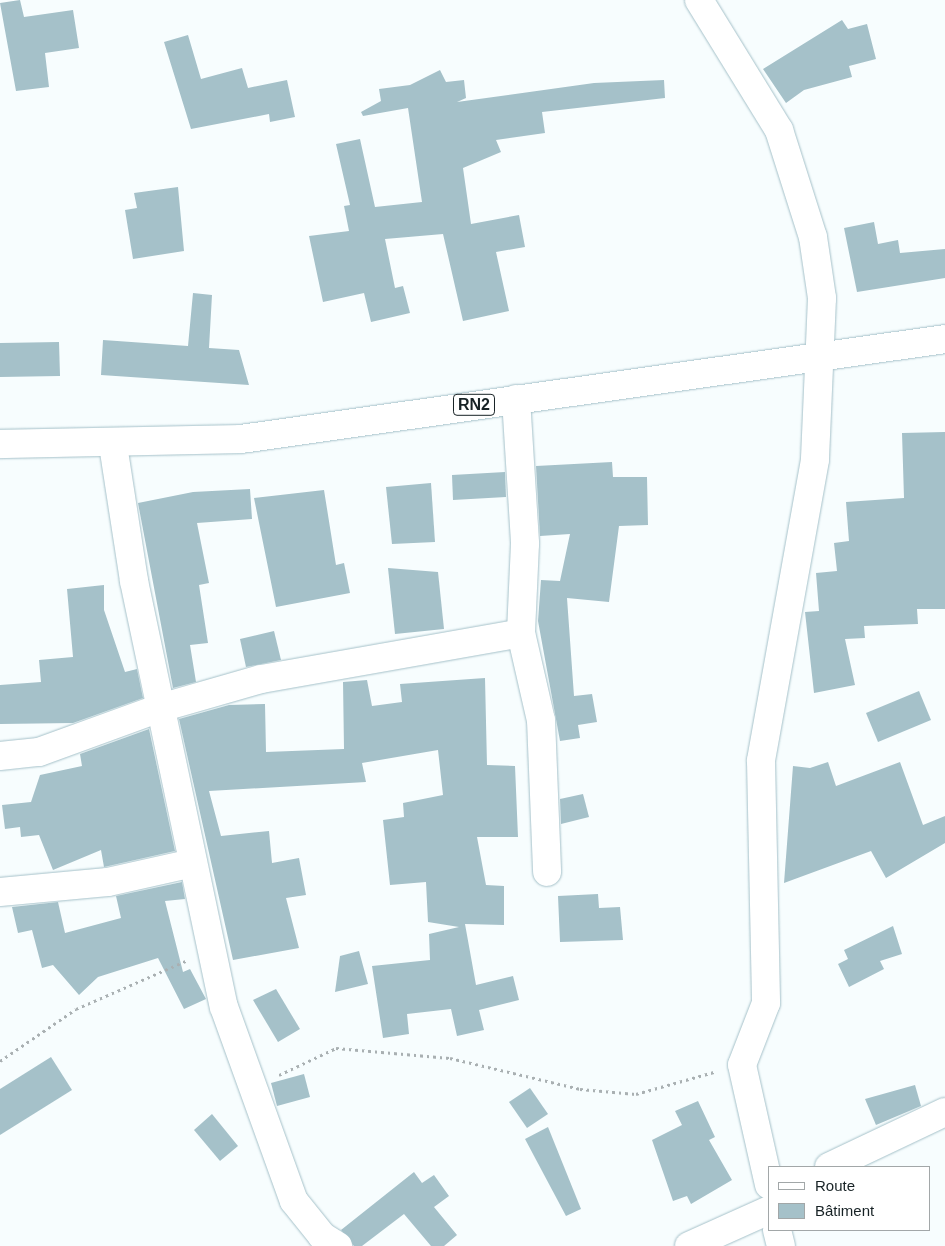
<!DOCTYPE html>
<html>
<head>
<meta charset="utf-8">
<style>
  body { margin:0 }
  #map { position:relative; width:945px; height:1246px; overflow:hidden; background:#f7fdfe; font-family:Helvetica,sans-serif }
  div>[style] { position:absolute }
  .building>* { inset:0; background:#a5c1c9 }
  .path>* { height:3px; margin-top:-1.5px; transform-origin:0; background:repeating-linear-gradient(90deg,#a9b0b2 0 2.5px,transparent 0 6.5px) }
  .roads { filter:drop-shadow(0 0 1px #a5c1c9) drop-shadow(0 0 1px #a5c1c9) }
  .minor>* { height:28px; margin:-14px; padding:0 14px; transform-origin:14px; border-radius:14px; background:#fff }
  .trunk>* { height:28px; margin:-14px; padding:0 14px; transform-origin:14px; border-radius:14px; background:#fff }
  span { translate:-50% -50%; white-space:nowrap; text-align:center; line-height:1.15; -webkit-text-stroke:5px #fff; paint-order:stroke }
  .shield-label span { padding:1px 4px; background:#fff; border:1px solid; border-radius:4px; -webkit-text-stroke-width:0 }
  .shield-label { font-size:16px; color:#172225; font-weight:700 }
  .legend { position:absolute; left:768px; top:1166px; width:162px; height:65px; box-sizing:border-box; background:#fff; border:1px solid #a2a7a8; margin:0; padding:6px 9px; list-style:none; font-size:15px; color:#172225 }
  .legend li { display:flex; align-items:center; gap:10px; height:25px }
  .legend b { width:25px; border:1px solid #a2a7a8 }
</style>
</head>
<body>
<div id="map">
  <div class="building">
    <i style="clip-path:polygon(20px 0,24px 17px,73px 10px,79px 48px,45px 53px,49px 87px,16px 91px,0 3px)"></i>
    <i style="clip-path:polygon(842px 20px,848px 29px,867px 24px,876px 59px,849px 66px,852px 77px,804px 90px,786px 103px,763px 69px)"></i>
    <i style="clip-path:polygon(188px 35px,201px 79px,242px 68px,248px 88px,287px 80px,295px 117px,270px 122px,269px 114px,191px 129px,164px 42px)"></i>
    <i style="clip-path:polygon(440px 70px,446px 82px,464px 80px,466px 98px,457px 102px,594px 83px,664px 80px,665px 98px,542px 112px,545px 133px,496px 140px,501px 152px,463px 168px,471px 224px,519px 215px,525px 247px,496px 252px,509px 311px,463px 321px,443px 234px,385px 239px,395px 288px,403px 286px,410px 313px,371px 322px,364px 293px,323px 302px,309px 236px,349px 231px,344px 206px,350px 205px,336px 144px,360px 139px,375px 207px,422px 202px,408px 108px,363px 116px,361px 112px,381px 101px,379px 89px,410px 85px)"></i>
    <i style="clip-path:polygon(178px 187px,184px 251px,133px 259px,125px 210px,137px 208px,134px 193px)"></i>
    <i style="clip-path:polygon(874px 222px,878px 244px,898px 240px,900px 253px,945px 249px,945px 278px,857px 292px,844px 228px)"></i>
    <i style="clip-path:polygon(193px 293px,212px 295px,209px 348px,239px 350px,249px 385px,101px 375px,103px 340px,188px 346px)"></i>
    <i style="clip-path:polygon(59px 342px,60px 376px,0 377px,0 343px)"></i>
    <i style="clip-path:polygon(945px 432px,945px 609px,917px 609px,918px 624px,864px 626px,865px 638px,845px 639px,855px 685px,814px 693px,805px 612px,819px 611px,816px 573px,837px 571px,834px 543px,849px 541px,846px 502px,904px 498px,902px 433px)"></i>
    <i style="clip-path:polygon(612px 462px,613px 477px,647px 477px,648px 525px,619px 526px,609px 602px,567px 598px,574px 696px,592px 694px,597px 722px,578px 725px,580px 738px,560px 741px,538px 621px,541px 580px,560px 581px,570px 534px,540px 536px,536px 466px)"></i>
    <i style="clip-path:polygon(505px 472px,506px 497px,453px 500px,452px 475px)"></i>
    <i style="clip-path:polygon(431px 483px,435px 542px,392px 544px,386px 487px)"></i>
    <i style="clip-path:polygon(250px 489px,252px 519px,197px 523px,209px 583px,199px 585px,208px 643px,190px 645px,196px 682px,173px 688px,138px 503px,193px 492px)"></i>
    <i style="clip-path:polygon(324px 490px,336px 565px,344px 563px,350px 593px,276px 607px,254px 498px)"></i>
    <i style="clip-path:polygon(388px 568px,438px 572px,444px 629px,395px 634px)"></i>
    <i style="clip-path:polygon(104px 585px,104px 610px,125px 672px,137px 669px,143px 698px,73px 723px,0 724px,0 685px,41px 682px,39px 660px,73px 657px,67px 589px)"></i>
    <i style="clip-path:polygon(274px 631px,281px 660px,246px 667px,240px 639px)"></i>
    <i style="clip-path:polygon(485px 678px,487px 765px,515px 766px,518px 837px,477px 837px,486px 885px,504px 886px,504px 925px,465px 924px,476px 985px,513px 976px,519px 1000px,479px 1010px,484px 1030px,457px 1036px,451px 1009px,407px 1014px,409px 1034px,383px 1038px,372px 966px,430px 960px,429px 934px,459px 927px,428px 922px,426px 882px,390px 885px,383px 820px,404px 817px,403px 803px,443px 795px,438px 750px,362px 763px,366px 782px,209px 791px,221px 836px,269px 831px,272px 863px,299px 858px,306px 895px,286px 898px,299px 948px,233px 960px,179px 719px,229px 705px,265px 704px,266px 752px,344px 749px,343px 682px,367px 680px,372px 706px,402px 702px,400px 684px)"></i>
    <i style="clip-path:polygon(919px 691px,931px 720px,878px 742px,866px 713px)"></i>
    <i style="clip-path:polygon(149px 729px,175px 851px,104px 867px,101px 850px,53px 870px,39px 835px,21px 837px,20px 827px,5px 829px,2px 805px,31px 802px,40px 775px,82px 766px,80px 754px)"></i>
    <i style="clip-path:polygon(828px 762px,836px 786px,900px 762px,923px 825px,945px 816px,945px 843px,886px 878px,871px 851px,784px 883px,793px 766px,810px 768px)"></i>
    <i style="clip-path:polygon(583px 794px,589px 817px,561px 824px,560px 799px)"></i>
    <i style="clip-path:polygon(182px 882px,185px 899px,165px 901px,183px 972px,190px 969px,206px 999px,184px 1009px,158px 958px,98px 977px,79px 995px,53px 965px,42px 968px,32px 930px,18px 933px,12px 907px,58px 902px,65px 933px,121px 918px,116px 896px)"></i>
    <i style="clip-path:polygon(598px 894px,599px 908px,620px 907px,623px 940px,560px 942px,558px 896px)"></i>
    <i style="clip-path:polygon(893px 926px,902px 954px,880px 961px,884px 969px,849px 987px,838px 964px,848px 959px,844px 950px)"></i>
    <i style="clip-path:polygon(359px 951px,368px 984px,335px 992px,340px 956px)"></i>
    <i style="clip-path:polygon(276px 989px,300px 1029px,278px 1042px,253px 1000px)"></i>
    <i style="clip-path:polygon(51px 1057px,72px 1090px,0 1135px,0 1089px)"></i>
    <i style="clip-path:polygon(304px 1074px,310px 1097px,277px 1106px,271px 1083px)"></i>
    <i style="clip-path:polygon(915px 1085px,921px 1106px,876px 1125px,865px 1099px)"></i>
    <i style="clip-path:polygon(530px 1088px,548px 1114px,527px 1128px,509px 1102px)"></i>
    <i style="clip-path:polygon(698px 1101px,715px 1137px,709px 1140px,732px 1180px,691px 1204px,687px 1196px,673px 1201px,652px 1140px,682px 1125px,675px 1111px)"></i>
    <i style="clip-path:polygon(212px 1114px,238px 1146px,220px 1161px,194px 1130px)"></i>
    <i style="clip-path:polygon(548px 1127px,581px 1209px,566px 1216px,525px 1139px)"></i>
    <i style="clip-path:polygon(414px 1172px,422px 1183px,434px 1175px,449px 1196px,434px 1207px,457px 1235px,444px 1246px,431px 1246px,404px 1214px,362px 1246px,354px 1246px,341px 1230px)"></i>
  </div>
  <div class="path">
    <i style="left:0;top:1061px;width:92px;rotate:-34.4deg"></i>
    <i style="left:76px;top:1009px;width:120px;rotate:-23.6deg"></i>
    <i style="left:279px;top:1075px;width:63px;rotate:-25.3deg"></i>
    <i style="left:336px;top:1048px;width:114px;rotate:5deg"></i>
    <i style="left:450px;top:1058px;width:134px;rotate:13.4deg"></i>
    <i style="left:580px;top:1089px;width:56px;rotate:5.1deg"></i>
    <i style="left:636px;top:1094px;width:81px;rotate:-15.8deg"></i>
  </div>
  <div class="roads">
    <div class="minor">
      <i style="left:699px;top:0;width:153px;rotate:58.4deg"></i>
      <i style="left:779px;top:130px;width:112px;rotate:72.4deg"></i>
      <i style="left:813px;top:237px;width:62px;rotate:81.6deg"></i>
      <i style="left:822px;top:298px;width:162px;rotate:92.5deg"></i>
      <i style="left:815px;top:460px;width:306px;rotate:100.2deg"></i>
      <i style="left:761px;top:761px;width:242px;rotate:88.8deg"></i>
      <i style="left:766px;top:1003px;width:66px;rotate:111.2deg"></i>
      <i style="left:742px;top:1065px;width:123px;rotate:77.3deg"></i>
      <i style="left:516px;top:399px;width:145px;rotate:86.4deg"></i>
      <i style="left:525px;top:544px;width:89px;rotate:92.6deg"></i>
      <i style="left:521px;top:633px;width:89px;rotate:77.1deg"></i>
      <i style="left:541px;top:720px;width:152px;rotate:87.7deg"></i>
      <i style="left:113px;top:445px;width:138px;rotate:81.2deg"></i>
      <i style="left:134px;top:581px;width:435px;rotate:78.1deg"></i>
      <i style="left:224px;top:1007px;width:206px;rotate:70.2deg"></i>
      <i style="left:294px;top:1201px;width:45px;rotate:51.3deg"></i>
      <i style="left:322px;top:1236px;width:19px;rotate:32deg"></i>
      <i style="left:0;top:756px;width:39px;rotate:-6deg"></i>
      <i style="left:39px;top:752px;width:129px;rotate:-20deg"></i>
      <i style="left:160px;top:708px;width:105px;rotate:-16deg"></i>
      <i style="left:261px;top:679px;width:264px;rotate:-10deg"></i>
      <i style="left:0;top:892px;width:108px;rotate:-5.3deg"></i>
      <i style="left:108px;top:882px;width:87px;rotate:-12.6deg"></i>
      <i style="left:829px;top:1167px;width:128px;rotate:-25.4deg"></i>
      <i style="left:777px;top:1230px;width:16px;rotate:76deg"></i>
      <i style="left:689px;top:1246px;width:88px;rotate:-24.2deg"></i>
    </div>
    <div class="trunk">
      <i style="left:0;top:444px;width:241px;rotate:-1.2deg"></i>
      <i style="left:241px;top:439px;width:711px;rotate:-8.08deg"></i>
    </div>
  </div>
  <div class="shield-label">
    <span style="left:474px;top:405px">RN2</span>
  </div>
  <ul class="legend">
  <li><b style="height:6px;background:#fff"></b>Route</li>
  <li><b style="height:14px;background:#a5c1c9"></b>Bâtiment</li>
  </ul>
</div>
</body>
</html>
